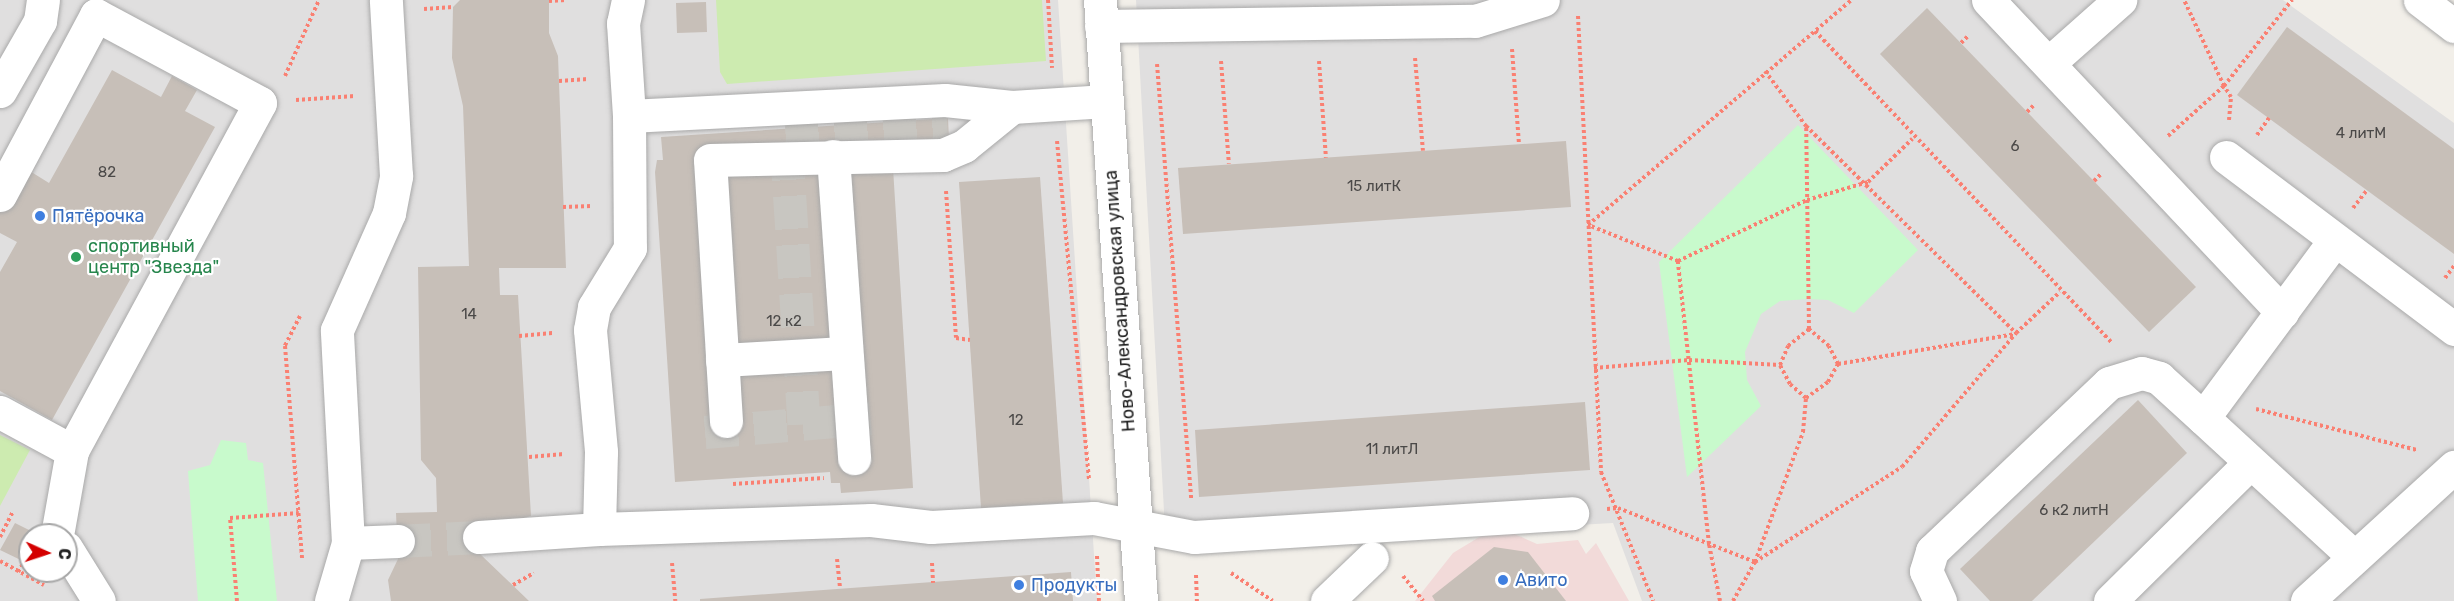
<!DOCTYPE html>
<html>
<head>
<meta charset="utf-8">
<style>
  body { margin:0 }
  #map { position:relative; width:2454px; height:601px; overflow:hidden; background:#f2efe9; font-family:Rubik,sans-serif }
  div>[style] { position:absolute }
  .residential>* { inset:0; background:#e0dfdf }
  .commercial>* { inset:0; background:#f2dad9 }
  .grass>* { inset:0; background:#cdebb0 }
  .park>* { inset:0; background:#c8facc }
  .building>* { inset:0; background:#c7bfb8 }
  .minor-tunnel>* { height:33px; margin-top:-16.5px; transform-origin:0; background:repeating-linear-gradient(90deg,#c8c6c1 0 33px,transparent 0 49px) }
  .path>* { height:4px; margin-top:-2px; transform-origin:0; background:repeating-linear-gradient(90deg,#fa8072 0 3px,transparent 0 6px) }
  .roads { filter:drop-shadow(0 0 2px #a9a9a9) drop-shadow(0 0 2px #a9a9a9) }
  .minor>* { height:33px; margin:-16.5px; padding:0 16.5px; transform-origin:16.5px; border-radius:16.5px; background:#fff }
  .dots>* { width:16px; height:16px; translate:-50% -50%; box-sizing:border-box; border:3px solid #fff; border-radius:50% }
  span { translate:-50% -50%; white-space:nowrap; text-align:center; line-height:1.15; -webkit-text-stroke:4.5px #fff; paint-order:stroke }
  .number-label { font-size:15px; color:#4b4948 }
  .number-label span { -webkit-text-stroke-width:0 }
  .shop-label { font-size:18px; color:#366cbe }
  .left { translate:0 -50%; text-align:left }
  .leisure-label { font-size:18px; color:#27864d }
  .street-label { font-size:18px; color:#222 }
  .north { position:absolute; left:18px; top:523px; width:60px; height:60px; box-sizing:border-box; background:#fff; border:2px solid #a7a7a7; border-radius:50%; rotate:93deg; font-size:16px; font-weight:700; line-height:24px; text-align:center; color:#222 }
  .north::after { content:''; display:block; margin:auto; width:21px; height:27px; background:#d40000; clip-path:polygon(50% 0,100% 100%,50% 72%,0 100%) }
</style>
</head>
<body>
<div id="map">
  <div class="residential">
    <i style="clip-path:polygon(evenodd,0 0,1058px 0,1097px 601px,0 601px,0 0,30px 535px,66px 535px,66px 571px,30px 571px,30px 535px)"></i>
    <i style="clip-path:polygon(1136px 0,2283px 0,2454px 123px,2454px 601px,1642px 601px,1613px 523px,1166px 548px)"></i>
  </div>
  <div class="commercial">
    <i style="clip-path:polygon(1510px 532px,1537px 544px,1578px 540px,1586px 554px,1596px 543px,1629px 601px,1415px 601px,1453px 553px,1481px 536px)"></i>
  </div>
  <div class="grass">
    <i style="clip-path:polygon(716px 0,1042px 0,1046px 61px,727px 84px,720px 72px)"></i>
    <i style="clip-path:polygon(0 435px,30px 450px,0 506px)"></i>
  </div>
  <div class="park">
    <i style="clip-path:polygon(1798px 125px,1918px 250px,1854px 313px,1828px 300px,1808px 299px,1780px 301px,1761px 314px,1745px 352px,1747px 380px,1761px 406px,1687px 477px,1659px 262px)"></i>
    <i style="clip-path:polygon(221px 440px,246px 443px,248px 460px,263px 463px,277px 601px,198px 601px,188px 471px,210px 465px)"></i>
  </div>
  <div class="building">
    <i style="clip-path:polygon(460px 0,549px 0,549px 33px,558px 56px,566px 268px,499px 268px,500px 295px,518px 295px,531px 516px,479px 531px,480px 554px,529px 601px,391px 601px,388px 580px,398px 559px,396px 513px,437px 512px,436px 478px,421px 460px,418px 267px,469px 266px,463px 106px,452px 58px,453px 7px)"></i>
    <i style="clip-path:polygon(706px 2px,707px 32px,677px 33px,676px 3px)"></i>
    <i style="clip-path:polygon(1927px 8px,2196px 287px,2149px 332px,1880px 54px)"></i>
    <i style="clip-path:polygon(2287px 27px,2454px 149px,2454px 254px,2237px 95px)"></i>
    <i style="clip-path:polygon(112px 70px,161px 97px,172px 76px,197px 90px,185px 111px,215px 127px,52px 420px,0 391px,0 272px,17px 242px,0 233px,0 212px,25px 168px,49px 183px)"></i>
    <i style="clip-path:polygon(948px 118px,949px 141px,893px 168px,913px 488px,841px 493px,840px 483px,831px 483px,830px 472px,675px 482px,655px 172px,657px 160px,663px 160px,661px 137px)"></i>
    <i style="clip-path:polygon(1566px 141px,1571px 207px,1183px 234px,1178px 168px)"></i>
    <i style="clip-path:polygon(1040px 177px,1063px 503px,981px 508px,959px 182px)"></i>
    <i style="clip-path:polygon(2138px 400px,2187px 453px,2032px 601px,1990px 601px,1960px 569px)"></i>
    <i style="clip-path:polygon(1585px 402px,1590px 470px,1199px 497px,1195px 430px)"></i>
    <i style="clip-path:polygon(15px 523px,39px 535px,30px 535px,29px 564px,0 550px)"></i>
    <i style="clip-path:polygon(1494px 547px,1528px 552px,1566px 601px,1435px 601px,1432px 596px)"></i>
    <i style="clip-path:polygon(1071px 572px,1073px 601px,700px 601px,700px 599px)"></i>
  </div>
  <div class="minor-tunnel">
    <i style="left:804px;top:424px;width:285px;rotate:-93.6deg"></i>
    <i style="left:786px;top:140px;width:162px;rotate:-4.2deg"></i>
    <i style="left:705px;top:432px;width:166px;rotate:-4.8deg"></i>
    <i style="left:398px;top:541px;width:81px;rotate:-2.8deg"></i>
  </div>
  <div class="path">
    <i style="left:1048px;top:0;width:68px;rotate:86.6deg"></i>
    <i style="left:549px;top:1px;width:17px;rotate:-3deg"></i>
    <i style="left:424px;top:9px;width:29px;rotate:-4deg"></i>
    <i style="left:1578px;top:16px;width:457px;rotate:87.1deg"></i>
    <i style="left:1601px;top:472px;width:139px;rotate:68deg"></i>
    <i style="left:1815px;top:31px;width:431px;rotate:46.4deg"></i>
    <i style="left:1961px;top:43px;width:11px;rotate:-45deg"></i>
    <i style="left:1512px;top:49px;width:95px;rotate:85.8deg"></i>
    <i style="left:1415px;top:58px;width:93px;rotate:85.1deg"></i>
    <i style="left:1221px;top:61px;width:103px;rotate:85.6deg"></i>
    <i style="left:1319px;top:61px;width:97px;rotate:85.9deg"></i>
    <i style="left:1157px;top:64px;width:436px;rotate:85.5deg"></i>
    <i style="left:1765px;top:71px;width:69px;rotate:53.3deg"></i>
    <i style="left:1806px;top:126px;width:295px;rotate:44.6deg"></i>
    <i style="left:285px;top:76px;width:83px;rotate:-65.9deg"></i>
    <i style="left:559px;top:81px;width:29px;rotate:-4deg"></i>
    <i style="left:296px;top:100px;width:59px;rotate:-3.9deg"></i>
    <i style="left:2027px;top:112px;width:11px;rotate:-45deg"></i>
    <i style="left:2229px;top:120px;width:23px;rotate:-85deg"></i>
    <i style="left:2231px;top:97px;width:13px;rotate:-122deg"></i>
    <i style="left:2224px;top:86px;width:110px;rotate:-51.7deg"></i>
    <i style="left:2257px;top:135px;width:21px;rotate:-55deg"></i>
    <i style="left:2168px;top:136px;width:75px;rotate:-41.8deg"></i>
    <i style="left:2224px;top:86px;width:95px;rotate:-114.9deg"></i>
    <i style="left:1057px;top:141px;width:341px;rotate:84.6deg"></i>
    <i style="left:2094px;top:181px;width:11px;rotate:-45deg"></i>
    <i style="left:946px;top:191px;width:147px;rotate:86.1deg"></i>
    <i style="left:956px;top:338px;width:14px;rotate:8deg"></i>
    <i style="left:563px;top:207px;width:29px;rotate:-2deg"></i>
    <i style="left:2353px;top:208px;width:23px;rotate:-52deg"></i>
    <i style="left:1678px;top:261px;width:97px;rotate:-158.2deg"></i>
    <i style="left:1588px;top:225px;width:346px;rotate:-40.5deg"></i>
    <i style="left:2445px;top:278px;width:15px;rotate:-53deg"></i>
    <i style="left:300px;top:316px;width:34px;rotate:117deg"></i>
    <i style="left:285px;top:346px;width:214px;rotate:85.4deg"></i>
    <i style="left:519px;top:336px;width:36px;rotate:-5deg"></i>
    <i style="left:1838px;top:364px;width:180px;rotate:-9.6deg"></i>
    <i style="left:1594px;top:368px;width:95px;rotate:-4.8deg"></i>
    <i style="left:1689px;top:360px;width:91px;rotate:3.1deg"></i>
    <i style="left:1780px;top:365px;width:21px;rotate:-67deg"></i>
    <i style="left:1788px;top:346px;width:27px;rotate:-39deg"></i>
    <i style="left:1809px;top:329px;width:203px;rotate:-90.8deg"></i>
    <i style="left:1806px;top:398px;width:27px;rotate:-36deg"></i>
    <i style="left:1828px;top:382px;width:21px;rotate:-61deg"></i>
    <i style="left:1838px;top:364px;width:20px;rotate:-117deg"></i>
    <i style="left:1829px;top:346px;width:26px;rotate:-140deg"></i>
    <i style="left:2256px;top:409px;width:166px;rotate:14.3deg"></i>
    <i style="left:529px;top:457px;width:35px;rotate:-5deg"></i>
    <i style="left:733px;top:484px;width:91px;rotate:-3.8deg"></i>
    <i style="left:1607px;top:509px;width:11px;rotate:-5deg"></i>
    <i style="left:1618px;top:508px;width:147px;rotate:21.5deg"></i>
    <i style="left:0;top:537px;width:29px;rotate:-63deg"></i>
    <i style="left:1097px;top:556px;width:45px;rotate:87.5deg"></i>
    <i style="left:837px;top:559px;width:30px;rotate:84deg"></i>
    <i style="left:0;top:561px;width:50px;rotate:28.6deg"></i>
    <i style="left:1755px;top:562px;width:175px;rotate:-32.9deg"></i>
    <i style="left:1902px;top:467px;width:176px;rotate:-49.6deg"></i>
    <i style="left:2016px;top:333px;width:60px;rotate:-43deg"></i>
    <i style="left:672px;top:563px;width:38px;rotate:85deg"></i>
    <i style="left:932px;top:563px;width:20px;rotate:87deg"></i>
    <i style="left:18px;top:572px;width:12px;rotate:-59deg"></i>
    <i style="left:1231px;top:573px;width:50px;rotate:33.7deg"></i>
    <i style="left:1196px;top:575px;width:26px;rotate:88deg"></i>
    <i style="left:1403px;top:576px;width:32px;rotate:51deg"></i>
    <i style="left:513px;top:585px;width:24px;rotate:-30deg"></i>
    <i style="left:237px;top:601px;width:83px;rotate:-94.8deg"></i>
    <i style="left:230px;top:518px;width:69px;rotate:-4.1deg"></i>
    <i style="left:1720px;top:601px;width:58px;rotate:-100.9deg"></i>
    <i style="left:1709px;top:544px;width:285px;rotate:-96.3deg"></i>
    <i style="left:1678px;top:261px;width:143px;rotate:-25.3deg"></i>
    <i style="left:1807px;top:200px;width:64px;rotate:-16.4deg"></i>
    <i style="left:1868px;top:182px;width:62px;rotate:-44.3deg"></i>
    <i style="left:1733px;top:601px;width:45px;rotate:-60.6deg"></i>
    <i style="left:1755px;top:562px;width:139px;rotate:-69.7deg"></i>
    <i style="left:1803px;top:432px;width:34px;rotate:-85deg"></i>
    <i style="left:1806px;top:398px;width:21px;rotate:-139deg"></i>
    <i style="left:1790px;top:384px;width:21px;rotate:-118deg"></i>
  </div>
  <div class="roads">
    <div class="minor">
      <i style="left:628px;top:0;width:24px;rotate:102deg"></i>
      <i style="left:623px;top:23px;width:93px;rotate:86.3deg"></i>
      <i style="left:629px;top:116px;width:316px;rotate:-2.9deg"></i>
      <i style="left:945px;top:100px;width:67px;rotate:6deg"></i>
      <i style="left:1012px;top:107px;width:94px;rotate:-3.7deg"></i>
      <i style="left:1100px;top:0;width:602px;rotate:86.1deg"></i>
      <i style="left:1988px;top:0;width:429px;rotate:46.7deg"></i>
      <i style="left:2420px;top:0;width:43px;rotate:37.4deg"></i>
      <i style="left:1101px;top:26px;width:374px;rotate:-0.8deg"></i>
      <i style="left:1475px;top:21px;width:71px;rotate:-17.2deg"></i>
      <i style="left:2050px;top:62px;width:94px;rotate:-41.5deg"></i>
      <i style="left:0;top:91px;width:81px;rotate:-60.3deg"></i>
      <i style="left:40px;top:21px;width:21px;rotate:-82deg"></i>
      <i style="left:629px;top:116px;width:132px;rotate:89.6deg"></i>
      <i style="left:630px;top:248px;width:69px;rotate:121.4deg"></i>
      <i style="left:594px;top:307px;width:23px;rotate:100deg"></i>
      <i style="left:590px;top:330px;width:122px;rotate:84.8deg"></i>
      <i style="left:601px;top:452px;width:77px;rotate:91.5deg"></i>
      <i style="left:599px;top:529px;width:272px;rotate:-1.9deg"></i>
      <i style="left:871px;top:520px;width:60px;rotate:6.7deg"></i>
      <i style="left:931px;top:527px;width:163px;rotate:-3.2deg"></i>
      <i style="left:1094px;top:518px;width:102px;rotate:10.8deg"></i>
      <i style="left:1194px;top:537px;width:379px;rotate:-3.6deg"></i>
      <i style="left:833px;top:156px;width:303px;rotate:86deg"></i>
      <i style="left:2226px;top:157px;width:286px;rotate:37deg"></i>
      <i style="left:0;top:195px;width:204px;rotate:-61.9deg"></i>
      <i style="left:96px;top:15px;width:186px;rotate:28.2deg"></i>
      <i style="left:260px;top:103px;width:396px;rotate:118.4deg"></i>
      <i style="left:72px;top:451px;width:85px;rotate:100.1deg"></i>
      <i style="left:2334px;top:241px;width:220px;rotate:126.5deg"></i>
      <i style="left:2203px;top:418px;width:205px;rotate:42.6deg"></i>
      <i style="left:722px;top:360px;width:123px;rotate:-3.3deg"></i>
      <i style="left:0;top:412px;width:82px;rotate:28.4deg"></i>
      <i style="left:726px;top:421px;width:261px;rotate:-93.5deg"></i>
      <i style="left:710px;top:160px;width:233px;rotate:-1.2deg"></i>
      <i style="left:943px;top:155px;width:23px;rotate:-23deg"></i>
      <i style="left:964px;top:146px;width:62px;rotate:-39.1deg"></i>
      <i style="left:479px;top:537px;width:120px;rotate:-3.8deg"></i>
      <i style="left:348px;top:543px;width:50px;rotate:-2.3deg"></i>
      <i style="left:66px;top:548px;width:62px;rotate:58.1deg"></i>
      <i style="left:331px;top:601px;width:60px;rotate:-73.7deg"></i>
      <i style="left:348px;top:543px;width:213px;rotate:-93deg"></i>
      <i style="left:337px;top:330px;width:128px;rotate:-66deg"></i>
      <i style="left:389px;top:213px;width:38px;rotate:-79deg"></i>
      <i style="left:396px;top:176px;width:176px;rotate:-93.3deg"></i>
      <i style="left:1327px;top:601px;width:62px;rotate:-43.7deg"></i>
      <i style="left:1940px;top:601px;width:33px;rotate:-115deg"></i>
      <i style="left:1926px;top:571px;width:21px;rotate:-73deg"></i>
      <i style="left:1932px;top:551px;width:244px;rotate:-43.5deg"></i>
      <i style="left:2109px;top:383px;width:34px;rotate:-17deg"></i>
      <i style="left:2142px;top:373px;width:18px;rotate:16deg"></i>
      <i style="left:2159px;top:378px;width:59px;rotate:42.3deg"></i>
      <i style="left:2110px;top:601px;width:195px;rotate:-44.6deg"></i>
      <i style="left:2307px;top:601px;width:199px;rotate:-42.4deg"></i>
    </div>
  </div>
  <div class="dots">
    <i style="left:40px;top:216px;background:#3f7fe0"></i>
    <i style="left:76px;top:257px;background:#2e9e5b"></i>
    <i style="left:1503px;top:580px;background:#3f7fe0"></i>
    <i style="left:1019px;top:585px;background:#3f7fe0"></i>
  </div>
  <div class="number-label">
    <span style="left:2361px;top:134px">4 литМ</span>
    <span style="left:2015px;top:147px">6</span>
    <span style="left:107px;top:173px">82</span>
    <span style="left:1374px;top:187px">15 литК</span>
    <span style="left:469px;top:315px">14</span>
    <span style="left:784px;top:322px">12 к2</span>
    <span style="left:1016px;top:421px">12</span>
    <span style="left:1392px;top:450px">11 литЛ</span>
    <span style="left:2074px;top:511px">6 к2 литН</span>
  </div>
  <div class="shop-label">
    <span class="left" style="left:52px;top:216px">Пятёрочка</span>
    <span class="left" style="left:1515px;top:580px">Авито</span>
    <span class="left" style="left:1031px;top:585px">Продукты</span>
  </div>
  <div class="leisure-label">
    <span class="left" style="left:88px;top:257px">спортивный<br>центр "Звезда"</span>
  </div>
  <div class="street-label">
    <span style="left:1120px;top:301px;rotate:-94deg">Ново-Александровская улица</span>
  </div>
  <div class="north">С</div>
</div>
</body>
</html>
